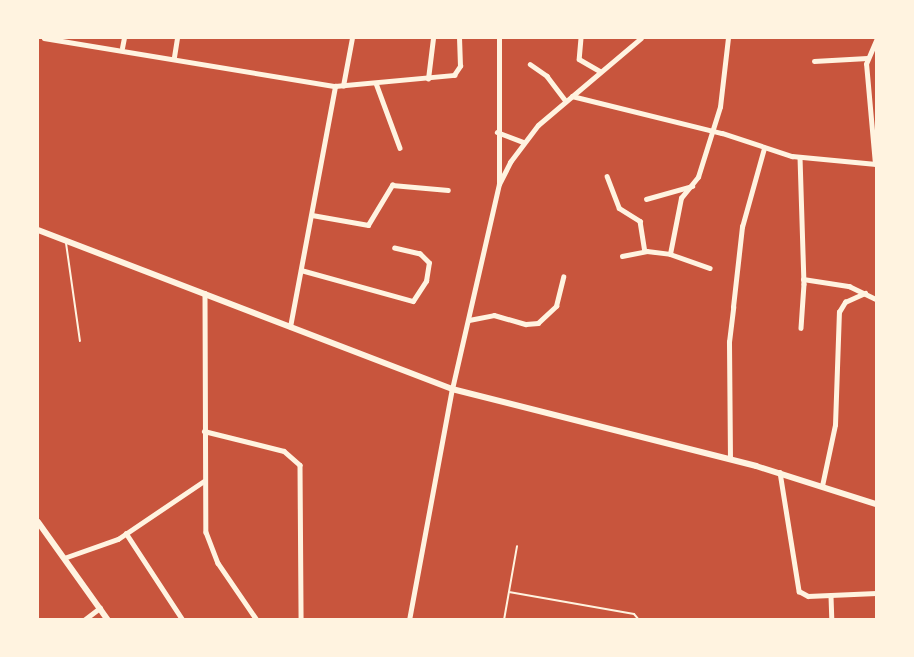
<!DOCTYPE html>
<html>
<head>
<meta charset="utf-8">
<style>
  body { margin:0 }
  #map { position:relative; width:914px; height:657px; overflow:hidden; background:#c8553d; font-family:"DejaVu Sans",sans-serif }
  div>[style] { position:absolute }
  .service>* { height:2px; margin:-1px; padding:0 1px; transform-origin:1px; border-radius:1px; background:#fff3e0 }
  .minor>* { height:4.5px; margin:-2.25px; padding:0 2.25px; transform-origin:2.25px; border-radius:2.25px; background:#fff3e0 }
  .tertiary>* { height:5px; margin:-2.5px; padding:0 2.5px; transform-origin:2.5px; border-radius:2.5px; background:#fff3e0 }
  .secondary>* { height:6px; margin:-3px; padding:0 3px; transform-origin:3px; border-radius:3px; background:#fff3e0 }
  span { translate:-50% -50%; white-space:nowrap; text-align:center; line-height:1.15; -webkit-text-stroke:4.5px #fff3e0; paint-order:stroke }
  .frame { position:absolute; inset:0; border:39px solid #fff3e0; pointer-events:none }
</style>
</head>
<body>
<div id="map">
  <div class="service">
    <i style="left:66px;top:243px;width:99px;rotate:81.9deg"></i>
    <i style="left:509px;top:592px;width:127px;rotate:10deg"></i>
    <i style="left:634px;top:614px;width:8px;rotate:50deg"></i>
    <i style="left:504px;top:620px;width:75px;rotate:-80deg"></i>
  </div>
  <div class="minor">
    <i style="left:44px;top:38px;width:295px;rotate:9.4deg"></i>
    <i style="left:335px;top:86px;width:120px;rotate:-5.3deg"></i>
    <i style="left:454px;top:75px;width:11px;rotate:-56deg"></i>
    <i style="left:460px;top:66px;width:28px;rotate:-92deg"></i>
    <i style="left:581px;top:38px;width:21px;rotate:95deg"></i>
    <i style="left:579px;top:59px;width:24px;rotate:30deg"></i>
    <i style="left:122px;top:48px;width:10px;rotate:-79deg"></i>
    <i style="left:174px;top:57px;width:19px;rotate:-81deg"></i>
    <i style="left:814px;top:61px;width:53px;rotate:-3.2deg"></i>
    <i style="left:530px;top:64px;width:21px;rotate:35deg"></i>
    <i style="left:547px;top:76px;width:31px;rotate:53deg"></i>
    <i style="left:428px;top:79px;width:41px;rotate:-83deg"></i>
    <i style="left:376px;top:83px;width:69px;rotate:69.7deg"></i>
    <i style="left:343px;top:86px;width:49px;rotate:-79.4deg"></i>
    <i style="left:572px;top:96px;width:154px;rotate:13.9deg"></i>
    <i style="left:722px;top:133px;width:74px;rotate:18.2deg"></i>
    <i style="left:792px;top:156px;width:84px;rotate:5.4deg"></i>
    <i style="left:497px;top:132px;width:28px;rotate:21deg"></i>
    <i style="left:800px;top:157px;width:127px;rotate:88.2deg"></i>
    <i style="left:804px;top:284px;width:44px;rotate:93.9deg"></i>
    <i style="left:875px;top:164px;width:100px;rotate:-95.1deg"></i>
    <i style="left:866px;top:64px;width:26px;rotate:-67deg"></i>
    <i style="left:607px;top:176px;width:34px;rotate:69deg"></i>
    <i style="left:619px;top:208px;width:25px;rotate:32deg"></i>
    <i style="left:640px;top:221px;width:30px;rotate:81deg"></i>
    <i style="left:499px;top:184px;width:146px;rotate:-90deg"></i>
    <i style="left:646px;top:199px;width:48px;rotate:-15.8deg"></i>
    <i style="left:312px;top:215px;width:57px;rotate:10.1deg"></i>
    <i style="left:368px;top:225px;width:47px;rotate:-59deg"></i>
    <i style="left:392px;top:185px;width:56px;rotate:5.1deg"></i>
    <i style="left:670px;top:254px;width:57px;rotate:-78.9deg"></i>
    <i style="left:681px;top:198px;width:27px;rotate:-51deg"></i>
    <i style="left:698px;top:177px;width:73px;rotate:-72.6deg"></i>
    <i style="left:720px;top:107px;width:69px;rotate:-83.4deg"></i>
    <i style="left:622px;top:256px;width:25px;rotate:-11deg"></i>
    <i style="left:647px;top:251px;width:23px;rotate:7deg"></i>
    <i style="left:670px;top:254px;width:42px;rotate:19.3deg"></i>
    <i style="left:301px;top:270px;width:116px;rotate:15.5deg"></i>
    <i style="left:413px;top:301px;width:24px;rotate:-57deg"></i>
    <i style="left:426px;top:281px;width:18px;rotate:-81deg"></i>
    <i style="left:429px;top:263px;width:13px;rotate:-135deg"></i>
    <i style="left:420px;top:254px;width:26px;rotate:-167deg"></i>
    <i style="left:803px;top:279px;width:47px;rotate:8.7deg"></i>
    <i style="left:849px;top:286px;width:30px;rotate:26deg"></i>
    <i style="left:205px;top:293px;width:239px;rotate:89.8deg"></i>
    <i style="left:206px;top:532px;width:33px;rotate:69deg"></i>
    <i style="left:218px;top:563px;width:69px;rotate:55.6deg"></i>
    <i style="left:469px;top:320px;width:25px;rotate:-11deg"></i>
    <i style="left:494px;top:315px;width:33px;rotate:16deg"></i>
    <i style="left:526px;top:324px;width:12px;rotate:-5deg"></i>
    <i style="left:538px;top:323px;width:25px;rotate:-43deg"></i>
    <i style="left:556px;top:306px;width:30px;rotate:-76deg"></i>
    <i style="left:290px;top:327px;width:245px;rotate:-79.4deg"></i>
    <i style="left:204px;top:431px;width:82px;rotate:14deg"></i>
    <i style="left:284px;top:451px;width:21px;rotate:41deg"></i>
    <i style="left:300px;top:465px;width:155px;rotate:89.6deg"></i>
    <i style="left:730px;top:459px;width:117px;rotate:-90.5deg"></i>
    <i style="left:729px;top:342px;width:35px;rotate:-83deg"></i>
    <i style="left:733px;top:307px;width:81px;rotate:-83.6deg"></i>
    <i style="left:742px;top:227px;width:82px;rotate:-74.4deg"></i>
    <i style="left:780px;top:472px;width:121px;rotate:80.9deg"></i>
    <i style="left:799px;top:591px;width:10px;rotate:29deg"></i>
    <i style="left:808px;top:596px;width:68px;rotate:-2.5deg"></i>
    <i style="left:822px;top:486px;width:62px;rotate:-78deg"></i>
    <i style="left:835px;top:425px;width:113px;rotate:-88deg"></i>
    <i style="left:839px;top:312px;width:12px;rotate:-59deg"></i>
    <i style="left:845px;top:302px;width:22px;rotate:-24deg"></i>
    <i style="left:126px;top:533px;width:104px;rotate:56.8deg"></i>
    <i style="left:64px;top:558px;width:57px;rotate:-19.4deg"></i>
    <i style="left:118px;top:539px;width:104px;rotate:-34deg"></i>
    <i style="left:831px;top:596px;width:24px;rotate:88deg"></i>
    <i style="left:84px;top:620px;width:20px;rotate:-37deg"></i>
  </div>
  <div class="tertiary">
    <i style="left:409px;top:620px;width:235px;rotate:-79.5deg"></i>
    <i style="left:452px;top:389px;width:210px;rotate:-77.1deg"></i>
    <i style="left:499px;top:184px;width:25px;rotate:-63deg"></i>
    <i style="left:510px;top:162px;width:46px;rotate:-52.9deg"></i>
    <i style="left:538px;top:125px;width:135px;rotate:-40.2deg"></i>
  </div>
  <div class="secondary">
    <i style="left:38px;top:230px;width:443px;rotate:21deg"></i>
    <i style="left:452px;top:389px;width:314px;rotate:14.2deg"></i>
    <i style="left:756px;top:466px;width:126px;rotate:17.6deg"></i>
    <i style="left:38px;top:522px;width:120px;rotate:54.5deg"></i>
  </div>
  <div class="frame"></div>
</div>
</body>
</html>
